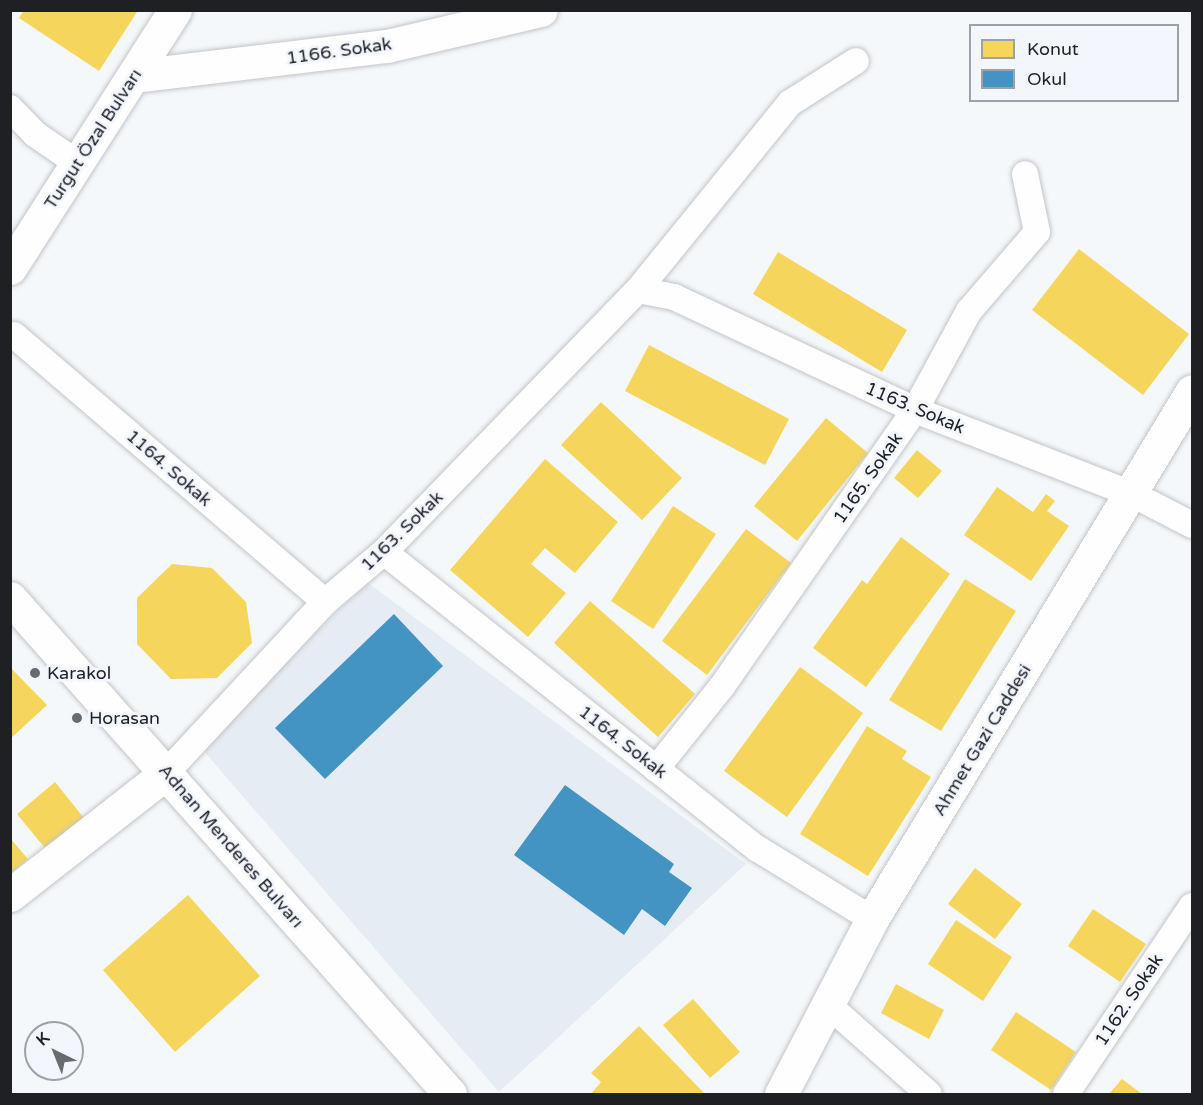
<!DOCTYPE html>
<html>
<head>
<meta charset="utf-8">
<style>
  body { margin:0 }
  #map { position:relative; width:1203px; height:1105px; overflow:hidden; background:#f5f8fb; font-family:"Varela Round",sans-serif }
  div>[style] { position:absolute }
  .built>* { inset:0; background:#e5ecf3 }
  .homes>* { inset:0; background:#f6d55c }
  .schools>* { inset:0; background:#4393c3 }
  .roads { filter:drop-shadow(0 0 2px #c2c4c7) drop-shadow(0 0 2px #c2c4c7) }
  .street>* { height:26px; margin:-13px; padding:0 13px; transform-origin:13px; border-radius:13px; background:#fefefe }
  .secondary>* { height:33px; margin:-16.5px; padding:0 16.5px; transform-origin:16.5px; border-radius:16.5px; background:#fefefe }
  .primary>* { height:33px; margin:-16.5px; padding:0 16.5px; transform-origin:16.5px; border-radius:16.5px; background:#fefefe }
  .dots>* { width:16px; height:16px; translate:-50% -50%; box-sizing:border-box; border:3px solid #f3f7fd; border-radius:50% }
  span { translate:-50% -50%; white-space:nowrap; text-align:center; line-height:1.15; -webkit-text-stroke:6px #f3f7fd; paint-order:stroke }
  .street-label { font-size:18px; color:#1e2024 }
  .poi-label { font-size:18px; color:#1e2024 }
  .left { translate:0 -50%; text-align:left }
  .frame { position:absolute; inset:0; border:12px solid #1e2024; pointer-events:none }
  .legend { position:absolute; left:969px; top:24px; width:210px; height:78px; box-sizing:border-box; background:#f3f7fd; border:2px solid #9ea1a6; margin:0; padding:8px 10px; list-style:none; font-size:18px; color:#1e2024 }
  .legend li { display:flex; align-items:center; gap:12px; height:30px }
  .legend b { width:30px; border:2px solid #9ea1a6 }
  .north { position:absolute; left:24px; top:1021px; width:60px; height:60px; box-sizing:border-box; background:#f3f7fd; border:2px solid #9ea1a6; border-radius:50%; rotate:317deg; font-size:16px; font-weight:700; line-height:24px; text-align:center; color:#1e2024 }
  .north::after { content:''; display:block; margin:auto; width:21px; height:27px; background:#696c6f; clip-path:polygon(50% 0,100% 100%,50% 72%,0 100%) }
</style>
</head>
<body>
<div id="map">
  <div class="built">
    <i style="clip-path:polygon(367px 582px,746px 864px,499px 1092px,201px 748px)"></i>
  </div>
  <div class="homes">
    <i style="clip-path:polygon(24px 10px,135px 10px,137px 12px,99px 71px,19px 18px)"></i>
    <i style="clip-path:polygon(1079px 249px,1189px 334px,1143px 395px,1032px 310px)"></i>
    <i style="clip-path:polygon(778px 252px,907px 330px,882px 372px,753px 294px)"></i>
    <i style="clip-path:polygon(649px 345px,789px 419px,765px 465px,625px 391px)"></i>
    <i style="clip-path:polygon(601px 402px,682px 478px,642px 520px,561px 445px)"></i>
    <i style="clip-path:polygon(826px 418px,868px 453px,797px 541px,754px 506px)"></i>
    <i style="clip-path:polygon(917px 450px,942px 471px,918px 498px,894px 478px)"></i>
    <i style="clip-path:polygon(545px 459px,618px 522px,575px 573px,545px 548px,531px 564px,566px 593px,528px 637px,450px 570px)"></i>
    <i style="clip-path:polygon(997px 487px,1033px 512px,1046px 494px,1055px 501px,1047px 511px,1069px 526px,1031px 581px,964px 535px)"></i>
    <i style="clip-path:polygon(673px 506px,716px 534px,653px 629px,611px 601px)"></i>
    <i style="clip-path:polygon(746px 529px,791px 563px,707px 675px,662px 641px)"></i>
    <i style="clip-path:polygon(901px 537px,950px 574px,866px 687px,813px 648px,862px 580px,867px 584px)"></i>
    <i style="clip-path:polygon(172px 564px,212px 568px,246px 602px,252px 643px,217px 678px,171px 679px,137px 644px,137px 598px)"></i>
    <i style="clip-path:polygon(965px 579px,1016px 611px,941px 731px,889px 700px)"></i>
    <i style="clip-path:polygon(590px 601px,695px 694px,658px 737px,554px 643px)"></i>
    <i style="clip-path:polygon(10px 667px,47px 705px,10px 739px)"></i>
    <i style="clip-path:polygon(800px 667px,863px 713px,787px 817px,724px 771px)"></i>
    <i style="clip-path:polygon(867px 726px,907px 751px,902px 759px,931px 777px,868px 876px,800px 834px)"></i>
    <i style="clip-path:polygon(55px 782px,92px 828px,54px 859px,17px 814px)"></i>
    <i style="clip-path:polygon(10px 838px,28px 859px,10px 874px)"></i>
    <i style="clip-path:polygon(975px 868px,1022px 904px,995px 939px,948px 904px)"></i>
    <i style="clip-path:polygon(188px 895px,260px 976px,175px 1052px,103px 970px)"></i>
    <i style="clip-path:polygon(1093px 909px,1146px 944px,1120px 982px,1068px 946px)"></i>
    <i style="clip-path:polygon(956px 920px,1012px 957px,983px 1001px,928px 964px)"></i>
    <i style="clip-path:polygon(896px 984px,944px 1010px,929px 1039px,881px 1013px)"></i>
    <i style="clip-path:polygon(693px 999px,740px 1052px,710px 1078px,663px 1025px)"></i>
    <i style="clip-path:polygon(1016px 1012px,1076px 1052px,1051px 1090px,991px 1050px)"></i>
    <i style="clip-path:polygon(639px 1026px,705px 1094px,591px 1094px,601px 1082px,591px 1073px)"></i>
    <i style="clip-path:polygon(1122px 1079px,1142px 1094px,1109px 1094px)"></i>
  </div>
  <div class="schools">
    <i style="clip-path:polygon(394px 614px,443px 666px,325px 779px,275px 728px)"></i>
    <i style="clip-path:polygon(565px 785px,674px 864px,669px 872px,692px 888px,665px 926px,642px 909px,624px 935px,514px 855px)"></i>
  </div>
  <div class="roads">
    <div class="street">
      <i style="left:10px;top:108px;width:36px;rotate:46deg"></i>
      <i style="left:35px;top:134px;width:51px;rotate:34.6deg"></i>
      <i style="left:638px;top:290px;width:37px;rotate:11deg"></i>
      <i style="left:674px;top:297px;width:266px;rotate:25.1deg"></i>
      <i style="left:915px;top:410px;width:233px;rotate:21.2deg"></i>
      <i style="left:1132px;top:494px;width:68px;rotate:27.3deg"></i>
      <i style="left:14px;top:335px;width:410px;rotate:40.6deg"></i>
      <i style="left:384px;top:552px;width:478px;rotate:38.5deg"></i>
      <i style="left:758px;top:849px;width:134px;rotate:31.6deg"></i>
      <i style="left:656px;top:769px;width:107px;rotate:-51.4deg"></i>
      <i style="left:723px;top:685px;width:335px;rotate:-55.1deg"></i>
      <i style="left:915px;top:410px;width:113px;rotate:-61.4deg"></i>
      <i style="left:969px;top:311px;width:104px;rotate:-49.3deg"></i>
      <i style="left:1037px;top:232px;width:59px;rotate:-101.7deg"></i>
      <i style="left:166px;top:773px;width:233px;rotate:-47.1deg"></i>
      <i style="left:325px;top:602px;width:77px;rotate:-40.3deg"></i>
      <i style="left:384px;top:552px;width:365px;rotate:-45.9deg"></i>
      <i style="left:638px;top:290px;width:241px;rotate:-50.9deg"></i>
      <i style="left:790px;top:103px;width:78px;rotate:-32.5deg"></i>
      <i style="left:826px;top:1003px;width:137px;rotate:41.5deg"></i>
      <i style="left:1066px;top:1094px;width:226px;rotate:-56.2deg"></i>
    </div>
    <div class="secondary">
      <i style="left:134px;top:76px;width:255px;rotate:-6.8deg"></i>
      <i style="left:387px;top:46px;width:158px;rotate:-13.2deg"></i>
      <i style="left:10px;top:268px;width:306px;rotate:-57.4deg"></i>
      <i style="left:10px;top:895px;width:198px;rotate:-38deg"></i>
      <i style="left:781px;top:1094px;width:197px;rotate:-62.5deg"></i>
      <i style="left:872px;top:919px;width:617px;rotate:-58.78deg"></i>
    </div>
    <div class="primary">
      <i style="left:10px;top:598px;width:663px;rotate:48.42deg"></i>
    </div>
  </div>
  <div class="dots">
    <i style="left:35px;top:673px;background:#696c6f"></i>
    <i style="left:77px;top:718px;background:#696c6f"></i>
  </div>
  <div class="street-label">
    <span style="left:339px;top:51px;rotate:-8deg">1166. Sokak</span>
    <span style="left:93px;top:139px;rotate:-57deg">Turgut Özal Bulvarı</span>
    <span style="left:915px;top:408px;rotate:23deg">1163. Sokak</span>
    <span style="left:169px;top:468px;rotate:41deg">1164. Sokak</span>
    <span style="left:868px;top:478px;rotate:-55deg">1165. Sokak</span>
    <span style="left:402px;top:531px;rotate:-44deg">1163. Sokak</span>
    <span style="left:982px;top:740px;rotate:-59deg">Ahmet Gazi Caddesi</span>
    <span style="left:623px;top:742px;rotate:38deg">1164. Sokak</span>
    <span style="left:231px;top:846px;rotate:49deg">Adnan Menderes Bulvarı</span>
    <span style="left:1129px;top:1000px;rotate:-56deg">1162. Sokak</span>
  </div>
  <div class="poi-label">
    <span class="left" style="left:47px;top:673px">Karakol</span>
    <span class="left" style="left:89px;top:718px">Horasan</span>
  </div>
  <div class="frame"></div>
  <ul class="legend">
  <li><b style="height:16px;background:#f6d55c"></b>Konut</li>
  <li><b style="height:16px;background:#4393c3"></b>Okul</li>
  </ul>
  <div class="north">K</div>
</div>
</body>
</html>
